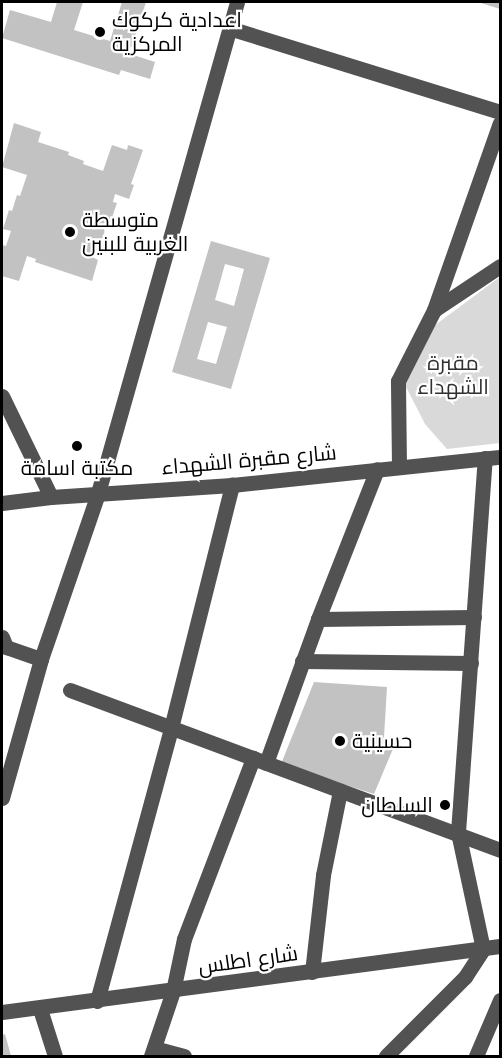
<!DOCTYPE html>
<html>
<head>
<meta charset="utf-8">
<style>
  body { margin:0 }
  #map { position:relative; width:502px; height:1058px; overflow:hidden; background:#fff; font-family:Inter,Cairo,sans-serif }
  div>[style] { position:absolute }
  .green>* { inset:0; background:#d9d9d9 }
  .building>* { inset:0; background:#c2c2c2 }
  .minor>* { height:15px; margin:-7.5px; padding:0 7.5px; transform-origin:7.5px; border-radius:7.5px; background:#525252 }
  .dots>* { width:16px; height:16px; translate:-50% -50%; box-sizing:border-box; border:3px solid #fff; border-radius:50% }
  span { translate:-50% -50%; white-space:nowrap; text-align:center; line-height:1.15; -webkit-text-stroke:4.5px #fff; paint-order:stroke }
  .poi-label { font-size:21px; color:#000 }
  .left { translate:0 -50%; text-align:left }
  .right { translate:-100% -50%; text-align:right }
  .park-label { font-size:21px; color:#303030 }
  .street-label { font-size:21px; color:#000 }
  .frame { position:absolute; inset:0; border:3px solid #000; pointer-events:none }
</style>
</head>
<body>
<div id="map">
  <div class="green">
    <i style="clip-path:polygon(500px 277px,500px 443px,447px 449px,425px 424px,403px 381px,427px 331px)"></i>
  </div>
  <div class="building">
    <i style="clip-path:polygon(57px 2px,83px 2px,74px 30px,110px 41px,122px 2px,146px 2px,131px 49px,128px 48px,127px 53px,155px 62px,150px 79px,121px 70px,119px 75px,2px 38px,10px 10px,51px 22px)"></i>
    <i style="clip-path:polygon(478px 2px,500px 2px,500px 9px)"></i>
    <i style="clip-path:polygon(14px 123px,41px 132px,38px 142px,69px 152px,68px 155px,84px 161px,83px 164px,103px 171px,112px 145px,127px 150px,128px 145px,143px 150px,131px 184px,134px 185px,129px 199px,115px 194px,113px 202px,117px 203px,109px 226px,107px 225px,101px 242px,99px 241px,93px 257px,90px 256px,98px 260px,92px 281px,35px 262px,36px 259px,27px 256px,19px 281px,2px 276px,2px 245px,6px 246px,11px 231px,3px 229px,9px 210px,12px 211px,17px 195px,20px 196px,27px 175px,2px 167px)"></i>
    <i style="clip-path:polygon(evenodd,211px 241px,270px 258px,231px 389px,172px 372px,211px 241px,225px 264px,244px 269px,234px 306px,215px 300px,225px 264px,211px 241px,208px 322px,227px 327px,216px 364px,197px 359px,208px 322px)"></i>
    <i style="clip-path:polygon(314px 682px,387px 687px,384px 737px,395px 744px,374px 794px,281px 764px)"></i>
    <i style="clip-path:polygon(5px 1034px,11px 1056px,2px 1056px,2px 1035px)"></i>
  </div>
  <div class="minor">
    <i style="left:229px;top:28px;width:284px;rotate:17.2deg"></i>
    <i style="left:434px;top:310px;width:79px;rotate:-33.7deg"></i>
    <i style="left:2px;top:396px;width:112px;rotate:64.1deg"></i>
    <i style="left:399px;top:466px;width:85px;rotate:-90.7deg"></i>
    <i style="left:398px;top:381px;width:80px;rotate:-63.1deg"></i>
    <i style="left:434px;top:310px;width:198px;rotate:-70.6deg"></i>
    <i style="left:2px;top:503px;width:49px;rotate:-7deg"></i>
    <i style="left:51px;top:497px;width:181px;rotate:-3.8deg"></i>
    <i style="left:232px;top:485px;width:269px;rotate:-6deg"></i>
    <i style="left:318px;top:619px;width:156px;rotate:-0.7deg"></i>
    <i style="left:2px;top:637px;width:11px;rotate:68deg"></i>
    <i style="left:6px;top:647px;width:37px;rotate:19deg"></i>
    <i style="left:302px;top:661px;width:169px;rotate:0.7deg"></i>
    <i style="left:70px;top:690px;width:459px;rotate:20.4deg"></i>
    <i style="left:266px;top:763px;width:153px;rotate:-70.1deg"></i>
    <i style="left:318px;top:619px;width:161px;rotate:-68.5deg"></i>
    <i style="left:2px;top:798px;width:144px;rotate:-74.3deg"></i>
    <i style="left:41px;top:659px;width:176px;rotate:-71deg"></i>
    <i style="left:98px;top:493px;width:510px;rotate:-74.19deg"></i>
    <i style="left:312px;top:972px;width:98px;rotate:-83.5deg"></i>
    <i style="left:323px;top:875px;width:86px;rotate:-78.6deg"></i>
    <i style="left:97px;top:1001px;width:283px;rotate:-74.8deg"></i>
    <i style="left:171px;top:728px;width:251px;rotate:-75.9deg"></i>
    <i style="left:40px;top:1009px;width:49px;rotate:72.3deg"></i>
    <i style="left:2px;top:1012px;width:502px;rotate:-7.55deg"></i>
    <i style="left:154px;top:1048px;width:31px;rotate:15deg"></i>
    <i style="left:151px;top:1056px;width:69px;rotate:-71.3deg"></i>
    <i style="left:173px;top:991px;width:53px;rotate:-78.1deg"></i>
    <i style="left:184px;top:939px;width:194px;rotate:-69.1deg"></i>
    <i style="left:386px;top:1056px;width:112px;rotate:-45deg"></i>
    <i style="left:465px;top:977px;width:33px;rotate:-57deg"></i>
    <i style="left:483px;top:949px;width:120px;rotate:-102.1deg"></i>
    <i style="left:458px;top:832px;width:375px;rotate:-85.9deg"></i>
    <i style="left:476px;top:1056px;width:61px;rotate:-66.8deg"></i>
  </div>
  <div class="dots">
    <i style="left:100px;top:32px;background:#000"></i>
    <i style="left:70px;top:232px;background:#000"></i>
    <i style="left:77px;top:446px;background:#000"></i>
    <i style="left:340px;top:741px;background:#000"></i>
    <i style="left:445px;top:805px;background:#000"></i>
  </div>
  <div class="poi-label">
    <span class="left" style="left:112px;top:32px">اعدادية كركوك<br>المركزية</span>
    <span class="left" style="left:82px;top:232px">متوسطة<br>الغربية للبنين</span>
    <span style="left:77px;top:468px">مكتبة اسامة</span>
    <span class="left" style="left:352px;top:741px">حسينية</span>
    <span class="right" style="left:433px;top:805px">السلطان</span>
  </div>
  <div class="park-label">
    <span style="left:453px;top:375px">مقبرة<br>الشهداء</span>
  </div>
  <div class="street-label">
    <span style="left:249px;top:460px;rotate:-5deg">شارع مقبرة الشهداء</span>
    <span style="left:248px;top:960px;rotate:-8deg">شارع اطلس</span>
  </div>
  <div class="frame"></div>
</div>
</body>
</html>
